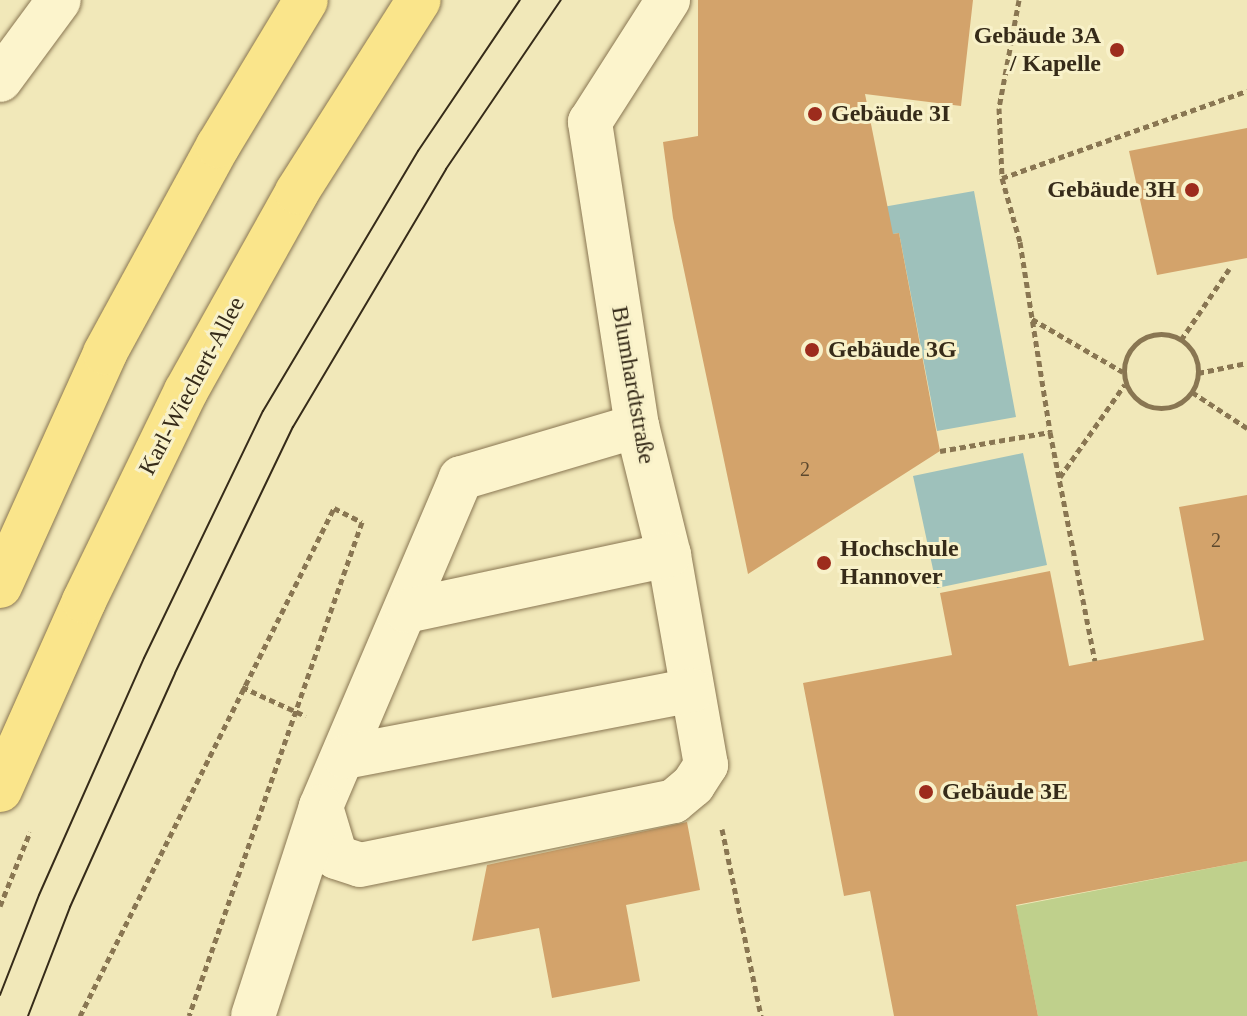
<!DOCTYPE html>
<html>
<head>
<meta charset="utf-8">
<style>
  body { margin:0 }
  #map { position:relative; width:1247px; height:1016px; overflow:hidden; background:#f1e8b9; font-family:"Times New Roman",serif }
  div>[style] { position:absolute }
  .green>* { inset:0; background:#bfd08c }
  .water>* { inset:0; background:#9ec1bb }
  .building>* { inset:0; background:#d3a36b }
  .path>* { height:5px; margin-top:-2.5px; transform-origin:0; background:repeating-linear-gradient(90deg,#897652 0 6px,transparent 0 10px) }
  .path>.ring { margin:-2.5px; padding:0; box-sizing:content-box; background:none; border:5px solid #897652; border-radius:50% }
  .roads { filter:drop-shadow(0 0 2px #897652) drop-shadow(0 0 2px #897652) }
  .minor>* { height:44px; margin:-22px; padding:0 22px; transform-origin:22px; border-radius:22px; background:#fcf4cc }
  .major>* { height:44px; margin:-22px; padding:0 22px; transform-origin:22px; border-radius:22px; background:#fae58b }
  .tram>* { height:2px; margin:-1px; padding:0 1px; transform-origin:1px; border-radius:1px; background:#362b19 }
  .dots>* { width:22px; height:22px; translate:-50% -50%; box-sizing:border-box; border:4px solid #f8f1c9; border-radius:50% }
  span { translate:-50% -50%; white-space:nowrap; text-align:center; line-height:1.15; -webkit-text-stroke:6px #f8f1c9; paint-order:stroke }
  .number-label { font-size:20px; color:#5d492e }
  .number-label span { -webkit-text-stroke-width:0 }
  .poi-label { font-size:24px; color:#362b19; font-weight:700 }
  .right { translate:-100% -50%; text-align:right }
  .left { translate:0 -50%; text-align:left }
  .street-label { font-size:24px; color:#362b19 }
</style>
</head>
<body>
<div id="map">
  <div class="green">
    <i style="clip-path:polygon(1247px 861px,1247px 1016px,1038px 1016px,1016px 906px)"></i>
  </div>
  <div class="water">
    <i style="clip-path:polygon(974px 191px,1016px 417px,937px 431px,899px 233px,865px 239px,860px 211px)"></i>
    <i style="clip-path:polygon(1023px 453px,1047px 565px,937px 588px,913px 476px)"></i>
  </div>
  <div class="building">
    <i style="clip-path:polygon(698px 0,973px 0,961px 106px,865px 94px,893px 234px,899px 233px,940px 451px,748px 574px,673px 218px,663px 142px,698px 136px)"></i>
    <i style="clip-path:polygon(1247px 128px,1247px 258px,1157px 275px,1129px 151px)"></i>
    <i style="clip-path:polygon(1247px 495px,1247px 861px,1016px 905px,1038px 1016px,894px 1016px,870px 891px,844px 896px,803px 683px,952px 655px,940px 593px,1050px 571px,1069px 666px,1204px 640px,1179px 507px)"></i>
    <i style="clip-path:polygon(687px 822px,700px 890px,626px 905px,640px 981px,552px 998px,539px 928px,472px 941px,487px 865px)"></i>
  </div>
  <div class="path">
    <i style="left:1019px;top:0;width:110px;rotate:100.5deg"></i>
    <i style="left:999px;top:108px;width:70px;rotate:87.5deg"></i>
    <i style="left:1002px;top:178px;width:66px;rotate:74.3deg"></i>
    <i style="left:1020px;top:242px;width:192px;rotate:81deg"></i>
    <i style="left:1050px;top:432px;width:233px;rotate:78.9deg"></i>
    <i style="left:1002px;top:178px;width:260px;rotate:-19.6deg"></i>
    <i style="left:1032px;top:319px;width:105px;rotate:30.2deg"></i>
    <i class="ring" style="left:1124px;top:334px;width:69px;height:69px"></i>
    <i style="left:1181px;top:340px;width:86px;rotate:-55.9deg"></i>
    <i style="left:1198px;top:373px;width:50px;rotate:-11.5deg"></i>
    <i style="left:1192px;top:392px;width:66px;rotate:33.2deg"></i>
    <i style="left:940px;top:451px;width:112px;rotate:-9.8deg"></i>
    <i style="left:1060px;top:477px;width:113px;rotate:-55deg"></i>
    <i style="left:242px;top:687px;width:70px;rotate:24.4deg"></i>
    <i style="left:722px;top:829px;width:191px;rotate:78.2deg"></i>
    <i style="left:0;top:906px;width:80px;rotate:-67.9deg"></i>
    <i style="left:80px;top:1016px;width:568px;rotate:-63.43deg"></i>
    <i style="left:334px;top:508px;width:31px;rotate:27deg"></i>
    <i style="left:362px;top:522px;width:523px;rotate:109.3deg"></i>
  </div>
  <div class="roads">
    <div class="minor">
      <i style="left:0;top:80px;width:99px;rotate:-53.6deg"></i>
      <i style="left:637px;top:426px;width:184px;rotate:163.5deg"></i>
      <i style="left:461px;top:478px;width:358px;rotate:113.1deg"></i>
      <i style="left:321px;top:807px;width:52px;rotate:73.3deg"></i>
      <i style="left:336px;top:857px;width:25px;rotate:18deg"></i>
      <i style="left:360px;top:865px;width:320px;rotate:-11.5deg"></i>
      <i style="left:674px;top:801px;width:25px;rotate:-40deg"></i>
      <i style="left:693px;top:785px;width:24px;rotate:-57deg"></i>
      <i style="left:706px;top:765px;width:213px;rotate:-100deg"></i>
      <i style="left:669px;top:555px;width:133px;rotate:-103.9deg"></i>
      <i style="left:637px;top:426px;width:308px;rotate:-98.8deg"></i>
      <i style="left:590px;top:122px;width:145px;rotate:-57.4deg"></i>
      <i style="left:407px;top:611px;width:268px;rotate:-12.1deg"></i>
      <i style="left:345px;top:757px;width:353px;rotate:-10.9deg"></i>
      <i style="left:253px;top:1016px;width:220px;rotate:-72deg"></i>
    </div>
    <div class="major">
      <i style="left:0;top:586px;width:256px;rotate:-65.7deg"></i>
      <i style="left:105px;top:353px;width:236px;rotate:-61.4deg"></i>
      <i style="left:218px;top:146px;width:170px;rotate:-58.9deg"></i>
      <i style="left:0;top:790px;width:207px;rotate:-66deg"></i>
      <i style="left:84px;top:601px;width:233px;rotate:-64.1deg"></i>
      <i style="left:186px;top:391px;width:228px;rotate:-60.8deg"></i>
      <i style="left:297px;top:192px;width:227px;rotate:-57.6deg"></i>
    </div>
  </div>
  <div class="tram">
    <i style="left:0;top:995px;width:107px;rotate:-68.7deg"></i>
    <i style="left:39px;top:895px;width:259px;rotate:-66.1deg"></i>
    <i style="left:144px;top:658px;width:274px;rotate:-64.3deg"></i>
    <i style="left:263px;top:411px;width:303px;rotate:-59.2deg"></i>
    <i style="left:418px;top:151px;width:182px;rotate:-56deg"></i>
    <i style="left:28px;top:1016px;width:117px;rotate:-68.9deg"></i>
    <i style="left:70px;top:907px;width:256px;rotate:-65.8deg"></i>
    <i style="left:175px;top:673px;width:273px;rotate:-64.4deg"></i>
    <i style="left:293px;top:427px;width:300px;rotate:-59.3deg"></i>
    <i style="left:446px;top:169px;width:204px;rotate:-55.8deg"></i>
  </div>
  <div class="dots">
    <i style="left:1117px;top:50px;background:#9d2c1d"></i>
    <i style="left:815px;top:114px;background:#9d2c1d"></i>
    <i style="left:1192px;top:190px;background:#9d2c1d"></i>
    <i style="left:812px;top:350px;background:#9d2c1d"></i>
    <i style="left:824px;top:563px;background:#9d2c1d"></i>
    <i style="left:926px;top:792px;background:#9d2c1d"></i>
  </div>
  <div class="number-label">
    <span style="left:805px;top:469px">2</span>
    <span style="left:1216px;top:540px">2</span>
  </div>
  <div class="poi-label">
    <span class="right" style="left:1101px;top:50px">Gebäude 3A<br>/ Kapelle</span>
    <span class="left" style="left:831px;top:114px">Gebäude 3I</span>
    <span class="right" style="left:1176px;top:190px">Gebäude 3H</span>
    <span class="left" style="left:828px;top:350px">Gebäude 3G</span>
    <span class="left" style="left:840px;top:563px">Hochschule<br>Hannover</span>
    <span class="left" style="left:942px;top:792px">Gebäude 3E</span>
  </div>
  <div class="street-label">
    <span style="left:633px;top:385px;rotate:80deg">Blumhardtstraße</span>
    <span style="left:192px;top:386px;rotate:-62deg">Karl-Wiechert-Allee</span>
  </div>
</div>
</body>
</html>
